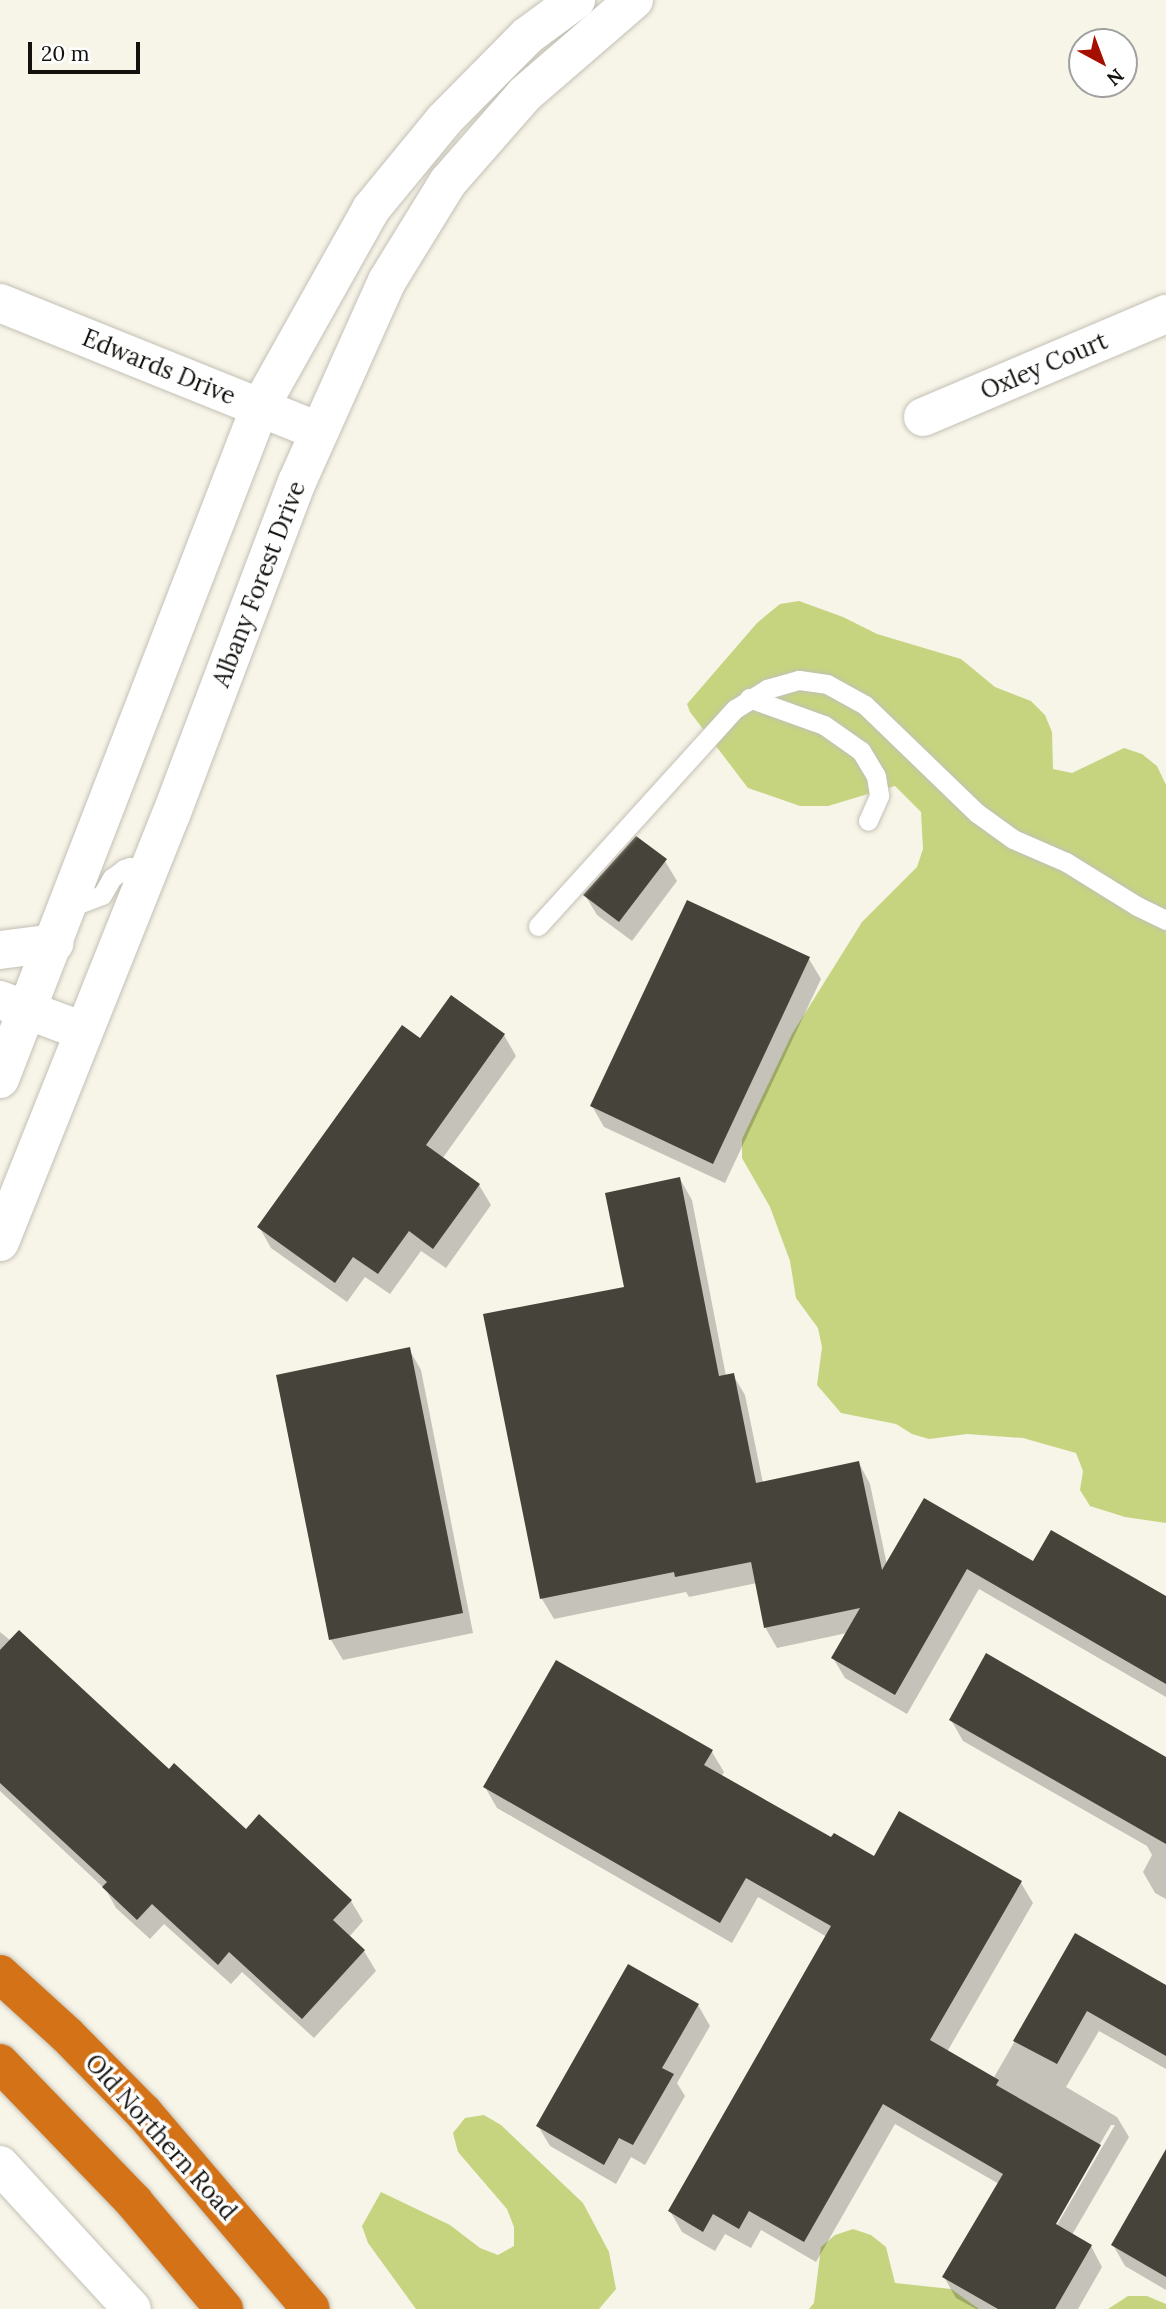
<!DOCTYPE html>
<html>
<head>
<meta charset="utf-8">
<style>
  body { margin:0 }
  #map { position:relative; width:1166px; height:2309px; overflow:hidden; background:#f7f4e8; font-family:Lora,serif }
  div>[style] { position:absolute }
  .green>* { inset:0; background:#c6d480 }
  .shadow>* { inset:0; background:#0003 }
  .building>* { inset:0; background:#46443a }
  .roads { filter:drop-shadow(0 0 2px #c3c0b5) drop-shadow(0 0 2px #c3c0b5) }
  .lane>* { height:19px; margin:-9.5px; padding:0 9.5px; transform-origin:9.5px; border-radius:9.5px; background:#fff }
  .street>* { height:38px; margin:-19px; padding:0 19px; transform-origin:19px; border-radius:19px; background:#fff }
  .secondary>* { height:38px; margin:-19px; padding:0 19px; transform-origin:19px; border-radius:19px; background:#fff }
  .highway>* { height:38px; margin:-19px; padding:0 19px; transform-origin:19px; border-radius:19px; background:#d47217 }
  span { translate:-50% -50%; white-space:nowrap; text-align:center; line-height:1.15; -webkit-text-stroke:7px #fff; paint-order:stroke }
  .street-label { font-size:24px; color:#12110d }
  .north { position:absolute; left:1068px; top:28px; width:70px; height:70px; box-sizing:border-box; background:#fff; border:2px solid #a0a09e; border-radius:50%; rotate:139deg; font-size:19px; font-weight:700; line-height:28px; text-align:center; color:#12110d }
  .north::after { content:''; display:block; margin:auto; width:24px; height:32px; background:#a40f00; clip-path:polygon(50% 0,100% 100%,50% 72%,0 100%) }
  .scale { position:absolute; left:28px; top:42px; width:112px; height:32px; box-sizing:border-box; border:4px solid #12110d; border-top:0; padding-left:9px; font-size:21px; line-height:24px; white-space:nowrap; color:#12110d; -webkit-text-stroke:5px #fff; paint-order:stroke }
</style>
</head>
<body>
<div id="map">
  <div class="green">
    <i style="clip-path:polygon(799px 601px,843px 617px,877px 634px,961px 659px,995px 687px,1031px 701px,1045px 715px,1052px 732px,1053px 769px,1072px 773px,1124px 748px,1142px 754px,1157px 766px,1166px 785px,1166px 1523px,1125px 1517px,1090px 1506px,1080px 1490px,1083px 1471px,1076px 1453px,1023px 1438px,967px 1434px,929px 1439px,912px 1434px,896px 1424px,841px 1413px,817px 1385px,822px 1347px,818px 1328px,796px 1298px,790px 1261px,770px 1207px,742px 1158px,742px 1139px,792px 1034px,862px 922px,917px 867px,923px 849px,921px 812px,895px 786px,828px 806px,800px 806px,748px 788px,690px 712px,687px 704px,757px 623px,780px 604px)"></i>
    <i style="clip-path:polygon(484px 2115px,501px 2125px,583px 2203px,609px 2252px,616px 2289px,599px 2309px,416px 2309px,368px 2243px,362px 2226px,381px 2192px,450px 2225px,480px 2248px,498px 2255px,514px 2246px,514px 2227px,507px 2209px,458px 2152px,453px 2133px,465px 2118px)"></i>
    <i style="clip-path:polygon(853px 2229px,871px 2235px,886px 2247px,895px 2283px,951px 2289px,979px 2309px,809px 2309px,814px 2303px,821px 2247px,835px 2235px)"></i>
    <i style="clip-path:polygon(1128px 2296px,1147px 2296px,1166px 2304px,1166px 2309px,1108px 2309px)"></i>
  </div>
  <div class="shadow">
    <i style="clip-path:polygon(665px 861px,677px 881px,632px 941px,597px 915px,585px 895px)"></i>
    <i style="clip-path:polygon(809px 959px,821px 979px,725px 1183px,604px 1127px,592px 1106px)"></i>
    <i style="clip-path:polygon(504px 1035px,516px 1056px,442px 1159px,479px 1185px,491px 1205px,446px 1268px,421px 1251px,390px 1294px,365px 1277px,347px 1302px,271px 1248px,259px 1227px,420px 1040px)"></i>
    <i style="clip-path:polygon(680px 1179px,692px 1200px,726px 1376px,733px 1375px,745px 1395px,763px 1483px,859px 1463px,870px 1484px,887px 1565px,1034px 1563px,1166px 1598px,1166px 1697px,979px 1589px,907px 1714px,845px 1678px,833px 1658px,847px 1633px,777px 1648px,765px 1627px,757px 1583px,689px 1597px,686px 1592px,554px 1619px,542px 1599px,485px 1316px,626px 1289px)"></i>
    <i style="clip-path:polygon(409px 1349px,421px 1370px,473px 1633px,343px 1660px,331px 1640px,278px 1376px)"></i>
    <i style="clip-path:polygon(0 1632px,246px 1831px,351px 1901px,363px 1921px,349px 1937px,364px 1951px,376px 1971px,314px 2038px,242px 1972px,231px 1984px,164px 1924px,150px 1939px,116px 1908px,106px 1890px,0 1791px)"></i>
    <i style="clip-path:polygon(951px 1720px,1166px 1759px,1166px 1899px,1155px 1893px,1143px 1872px,1152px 1855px,1147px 1846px,963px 1741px)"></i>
    <i style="clip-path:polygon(evenodd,712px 1752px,724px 1772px,721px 1777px,832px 1839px,874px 1858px,1021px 1883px,1033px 1903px,947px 2052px,993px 2079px,1076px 1935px,1166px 1987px,1166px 2069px,1099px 2031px,1066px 2087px,1117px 2117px,1129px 2137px,1072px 2235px,1091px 2246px,1102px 2267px,1078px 2309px,976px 2309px,956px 2298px,944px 2277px,999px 2184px,895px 2124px,816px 2262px,761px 2230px,751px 2248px,725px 2234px,715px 2251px,682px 2232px,670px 2211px,827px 1937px,758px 1897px,732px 1943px,497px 1808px,485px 1787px,712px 1752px,1111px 2125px,1115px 2125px,1053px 2232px,1050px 2230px,1111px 2125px)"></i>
    <i style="clip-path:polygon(698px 2005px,710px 2026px,677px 2083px,685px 2096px,645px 2165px,631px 2157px,616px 2184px,550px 2146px,538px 2126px)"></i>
    <i style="clip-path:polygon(1166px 2153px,1166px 2290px,1125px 2266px,1113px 2245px)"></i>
  </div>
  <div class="building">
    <i style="clip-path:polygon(636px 836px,667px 859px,619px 922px,583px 895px)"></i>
    <i style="clip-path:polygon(687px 900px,810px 957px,713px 1164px,590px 1106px)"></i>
    <i style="clip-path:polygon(451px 995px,505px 1034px,426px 1145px,480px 1184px,433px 1249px,409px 1231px,378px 1274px,353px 1257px,335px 1283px,257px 1227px,402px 1025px,420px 1038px)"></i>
    <i style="clip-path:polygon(680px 1177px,719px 1376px,734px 1373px,756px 1483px,859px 1461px,882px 1570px,924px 1498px,1033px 1561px,1051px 1530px,1166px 1596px,1166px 1684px,967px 1569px,895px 1695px,831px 1658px,860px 1608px,764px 1628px,751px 1562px,675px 1577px,674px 1572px,540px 1599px,483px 1314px,624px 1287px,605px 1193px)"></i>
    <i style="clip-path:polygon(410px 1347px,463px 1613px,329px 1640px,276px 1375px)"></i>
    <i style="clip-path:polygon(19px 1630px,169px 1769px,174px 1763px,246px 1829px,259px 1814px,352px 1900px,333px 1920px,365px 1950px,302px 2019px,229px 1952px,218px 1965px,152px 1904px,137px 1920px,102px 1887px,107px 1882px,0 1783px,0 1650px)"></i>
    <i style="clip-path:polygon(986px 1653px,1166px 1757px,1166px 1844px,949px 1720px)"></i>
    <i style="clip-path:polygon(556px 1660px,713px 1750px,704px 1765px,831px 1837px,834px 1833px,874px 1856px,899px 1811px,1022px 1881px,930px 2040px,999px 2080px,996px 2085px,1101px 2145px,1056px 2224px,1092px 2245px,1055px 2309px,998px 2309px,942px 2277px,1003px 2174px,883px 2104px,804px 2242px,749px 2211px,739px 2229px,713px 2214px,703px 2232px,668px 2211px,831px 1926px,746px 1878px,720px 1923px,483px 1787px)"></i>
    <i style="clip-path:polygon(1075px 1933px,1166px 1985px,1166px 2056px,1087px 2011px,1057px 2064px,1013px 2041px)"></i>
    <i style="clip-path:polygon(628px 1964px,699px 2004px,662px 2068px,674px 2074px,633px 2145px,619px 2138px,604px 2165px,536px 2126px)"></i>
    <i style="clip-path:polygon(1166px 2149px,1166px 2277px,1111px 2245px)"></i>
  </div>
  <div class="roads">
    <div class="lane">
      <i style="left:749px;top:698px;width:80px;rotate:19.8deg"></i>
      <i style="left:824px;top:725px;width:45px;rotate:35.1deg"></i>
      <i style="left:861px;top:751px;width:29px;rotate:59deg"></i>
      <i style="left:876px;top:776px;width:20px;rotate:81deg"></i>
      <i style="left:879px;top:796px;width:27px;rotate:114deg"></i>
      <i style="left:68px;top:908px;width:36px;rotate:-21deg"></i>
      <i style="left:102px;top:895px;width:20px;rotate:-60deg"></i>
      <i style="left:112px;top:878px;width:15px;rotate:-37deg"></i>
      <i style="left:124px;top:869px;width:6px;rotate:-18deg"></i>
      <i style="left:130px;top:867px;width:18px;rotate:19deg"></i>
      <i style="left:538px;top:926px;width:293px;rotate:-47.8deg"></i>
      <i style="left:735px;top:709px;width:38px;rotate:-32deg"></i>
      <i style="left:767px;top:689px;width:33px;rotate:-16deg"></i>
      <i style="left:799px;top:680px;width:28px;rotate:8deg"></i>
      <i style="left:827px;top:684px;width:43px;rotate:28.9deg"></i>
      <i style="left:865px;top:705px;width:156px;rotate:44deg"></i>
      <i style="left:977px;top:813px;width:44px;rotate:35.8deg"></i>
      <i style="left:1013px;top:839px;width:58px;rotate:23.5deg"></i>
      <i style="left:1066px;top:862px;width:84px;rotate:31.8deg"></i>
      <i style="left:1137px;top:906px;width:32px;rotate:26deg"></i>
    </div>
    <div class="street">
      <i style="left:0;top:303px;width:343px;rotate:21.9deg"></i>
      <i style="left:923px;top:417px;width:264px;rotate:-23deg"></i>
      <i style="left:0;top:2165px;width:195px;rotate:47.5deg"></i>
    </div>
    <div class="secondary">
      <i style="left:0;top:950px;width:55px;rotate:-7.3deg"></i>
      <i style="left:0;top:1000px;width:89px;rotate:20.5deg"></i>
      <i style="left:0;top:1079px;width:721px;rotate:-68.85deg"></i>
      <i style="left:260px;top:407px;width:227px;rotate:-60.7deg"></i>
      <i style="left:371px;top:209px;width:115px;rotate:-50.6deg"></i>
      <i style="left:444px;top:120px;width:118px;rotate:-45.3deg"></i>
      <i style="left:527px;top:36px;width:61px;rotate:-36.3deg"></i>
      <i style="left:0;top:1242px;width:460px;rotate:-68.2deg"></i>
      <i style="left:171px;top:815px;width:356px;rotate:-69.3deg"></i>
      <i style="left:297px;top:482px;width:220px;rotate:-65.9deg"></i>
      <i style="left:387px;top:281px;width:116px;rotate:-58.4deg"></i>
      <i style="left:448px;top:182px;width:117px;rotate:-48.8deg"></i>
      <i style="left:525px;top:94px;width:144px;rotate:-40.8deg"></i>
    </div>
    <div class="highway">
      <i style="left:0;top:1974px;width:91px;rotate:42.3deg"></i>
      <i style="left:67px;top:2035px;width:110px;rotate:45.4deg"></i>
      <i style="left:144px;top:2113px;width:257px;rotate:49.6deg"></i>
      <i style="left:0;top:2063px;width:193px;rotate:46deg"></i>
      <i style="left:134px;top:2202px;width:140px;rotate:49.9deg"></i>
    </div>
  </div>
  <div class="street-label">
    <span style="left:1044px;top:366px;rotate:-23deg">Oxley Court</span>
    <span style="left:159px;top:367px;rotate:22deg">Edwards Drive</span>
    <span style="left:259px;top:584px;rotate:-69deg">Albany Forest Drive</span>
    <span style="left:161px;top:2137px;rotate:48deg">Old Northern Road</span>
  </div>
  <div class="north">N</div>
  <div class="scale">20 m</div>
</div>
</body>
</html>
